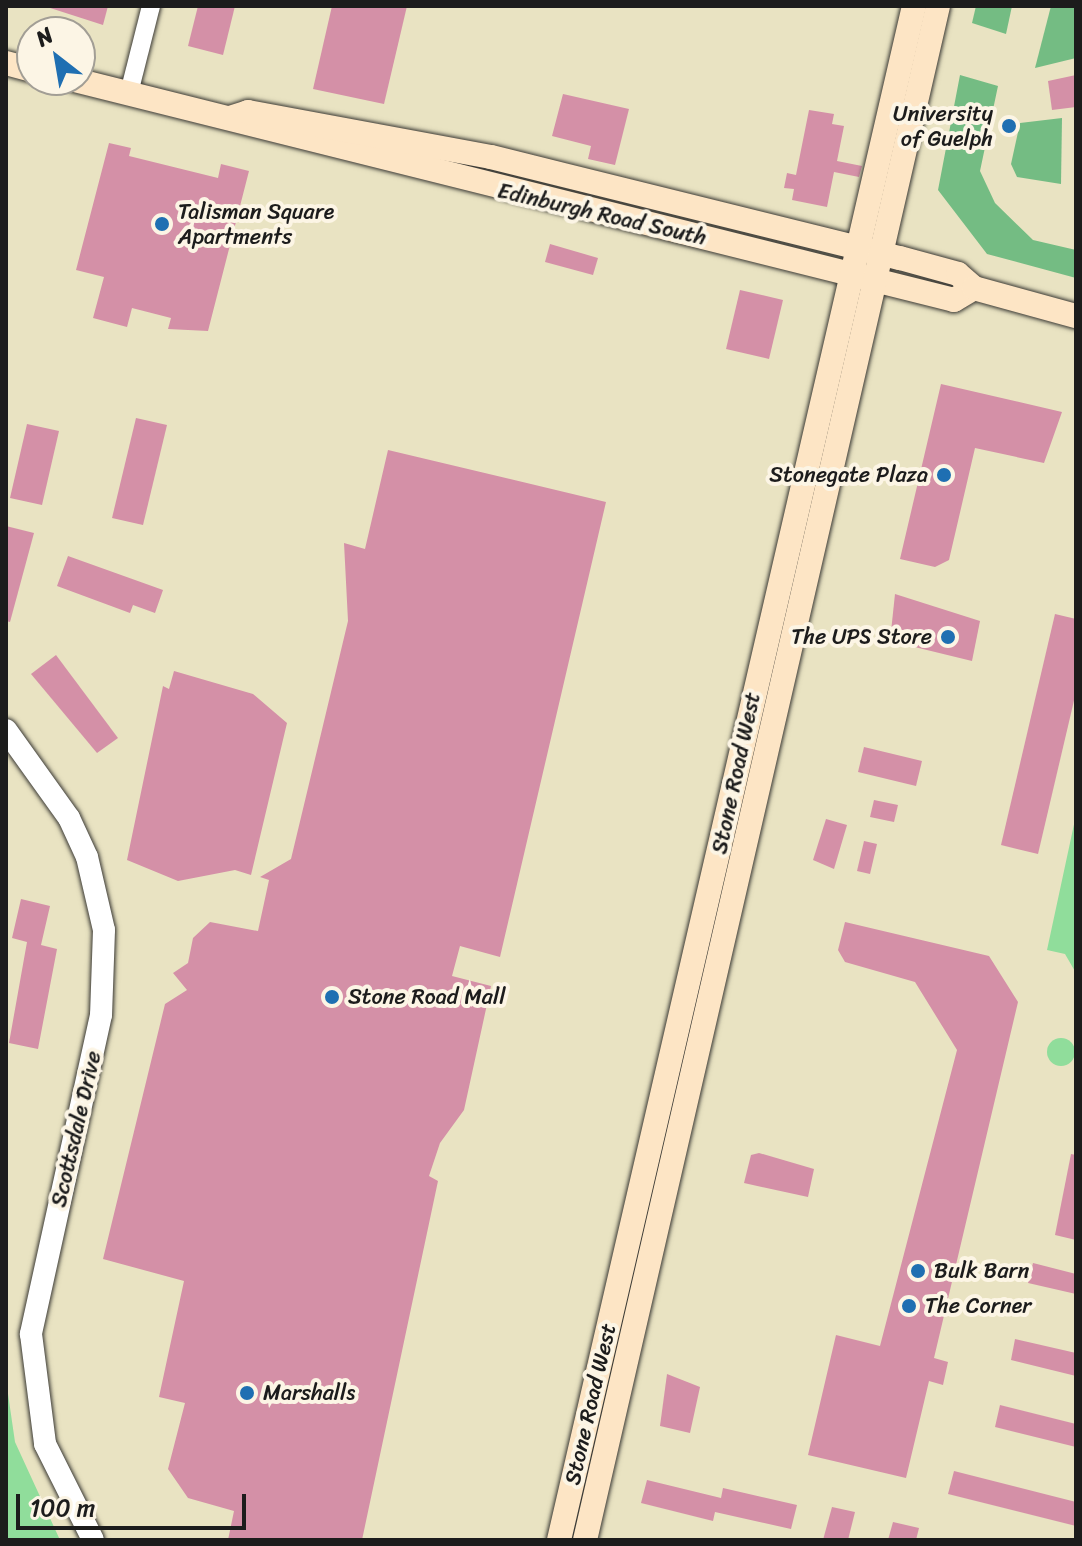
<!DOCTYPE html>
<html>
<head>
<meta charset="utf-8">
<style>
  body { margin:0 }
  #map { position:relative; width:1082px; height:1546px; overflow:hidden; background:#e9e3c2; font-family:Sriracha,sans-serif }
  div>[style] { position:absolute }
  .green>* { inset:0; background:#90dd9b }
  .round { border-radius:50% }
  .forest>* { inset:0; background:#74bc83 }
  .building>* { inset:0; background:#d490a7 }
  .roads { filter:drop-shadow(0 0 2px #3b3a35) drop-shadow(0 0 2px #3b3a35) }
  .minor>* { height:18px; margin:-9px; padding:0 9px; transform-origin:9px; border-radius:9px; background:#fff }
  .tertiary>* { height:22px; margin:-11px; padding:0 11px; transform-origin:11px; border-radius:11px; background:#fff }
  .secondary>* { height:24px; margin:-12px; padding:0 12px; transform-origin:12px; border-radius:12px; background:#fde5c5 }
  .dots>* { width:22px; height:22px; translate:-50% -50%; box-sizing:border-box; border:4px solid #fcf5e5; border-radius:50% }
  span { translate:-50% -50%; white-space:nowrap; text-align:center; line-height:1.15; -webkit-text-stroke:8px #fcf5e5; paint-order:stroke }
  .poi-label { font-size:22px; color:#1c1c1c }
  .right { translate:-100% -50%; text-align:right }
  .left { translate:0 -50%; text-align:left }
  .street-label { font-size:22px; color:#1c1c1c }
  .frame { position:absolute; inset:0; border:8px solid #1c1c1c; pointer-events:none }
  .north { position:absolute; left:16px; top:16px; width:80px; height:80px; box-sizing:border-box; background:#fcf5e5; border:2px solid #a29e95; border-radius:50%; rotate:329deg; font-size:22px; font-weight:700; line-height:32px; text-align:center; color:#1c1c1c }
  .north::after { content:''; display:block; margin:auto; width:28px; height:36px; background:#1f6fb2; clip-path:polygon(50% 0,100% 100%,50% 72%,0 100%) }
  .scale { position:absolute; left:16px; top:1494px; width:230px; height:36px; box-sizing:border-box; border:4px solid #1c1c1c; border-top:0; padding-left:10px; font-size:24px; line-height:28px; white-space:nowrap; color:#1c1c1c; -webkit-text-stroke:6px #fcf5e5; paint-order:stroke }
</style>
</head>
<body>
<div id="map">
  <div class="green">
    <i style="clip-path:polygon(1076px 815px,1076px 973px,1065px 954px,1047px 950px)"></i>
    <i class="round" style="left:1047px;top:1038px;width:28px;height:28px"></i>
    <i style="clip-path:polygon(6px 1380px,15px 1442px,60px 1540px,6px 1540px)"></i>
  </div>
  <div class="forest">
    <i style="clip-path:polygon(976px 6px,1012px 6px,1006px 34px,972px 23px)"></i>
    <i style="clip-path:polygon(1051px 6px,1076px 6px,1076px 58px,1035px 68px)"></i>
    <i style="clip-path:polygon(960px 75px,998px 86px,980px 171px,995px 203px,1033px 240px,1076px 250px,1076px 278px,987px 254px,938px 190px)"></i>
    <i style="clip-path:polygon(1062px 118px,1061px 184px,1017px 177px,1011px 164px,1020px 123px)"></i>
  </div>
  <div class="building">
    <i style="clip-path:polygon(44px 6px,108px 6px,103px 25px)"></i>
    <i style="clip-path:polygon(198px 6px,235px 6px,223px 55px,188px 46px)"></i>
    <i style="clip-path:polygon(332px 6px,407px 6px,384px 104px,313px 89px)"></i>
    <i style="clip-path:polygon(1076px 75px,1076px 107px,1052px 110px,1048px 81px)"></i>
    <i style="clip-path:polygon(563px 94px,629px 109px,615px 165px,588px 159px,591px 146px,552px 136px)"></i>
    <i style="clip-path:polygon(809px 110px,834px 114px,832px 124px,844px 126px,837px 161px,862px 166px,859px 177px,834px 172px,827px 207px,792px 200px,794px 189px,784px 188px,787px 173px,796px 175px)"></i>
    <i style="clip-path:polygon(109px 143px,131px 148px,129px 156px,218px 178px,221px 164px,249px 171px,208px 331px,168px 329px,171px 318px,132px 308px,127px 327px,93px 318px,104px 277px,76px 270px)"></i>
    <i style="clip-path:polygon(550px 244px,598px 258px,593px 275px,545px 262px)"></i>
    <i style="clip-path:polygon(740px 290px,783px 300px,769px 359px,726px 349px)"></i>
    <i style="clip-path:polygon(941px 384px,1062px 412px,1044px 463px,975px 448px,949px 560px,935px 567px,900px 559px)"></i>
    <i style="clip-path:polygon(136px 418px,167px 425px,143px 525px,112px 518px)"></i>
    <i style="clip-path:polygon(27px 424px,59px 431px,42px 505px,10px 498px)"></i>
    <i style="clip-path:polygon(388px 450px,606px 502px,500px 957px,460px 946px,452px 976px,491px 986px,464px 1110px,440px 1143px,429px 1176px,438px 1181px,362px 1540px,228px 1540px,234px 1511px,188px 1498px,168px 1469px,185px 1403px,159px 1397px,184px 1281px,103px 1259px,165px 1004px,187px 990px,173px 973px,188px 963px,193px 938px,210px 922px,258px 931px,269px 880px,260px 877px,291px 859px,348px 621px,344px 543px,365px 549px)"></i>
    <i style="clip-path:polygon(6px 526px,34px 533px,10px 622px,6px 621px)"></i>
    <i style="clip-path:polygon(68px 556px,163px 590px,155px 613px,133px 605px,130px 613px,57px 586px)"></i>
    <i style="clip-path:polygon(895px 594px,980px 621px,972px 661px,890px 641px)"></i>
    <i style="clip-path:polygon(1055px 614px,1076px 619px,1076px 692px,1038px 854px,1001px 845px)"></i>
    <i style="clip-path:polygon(56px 655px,118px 738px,97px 753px,31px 674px)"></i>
    <i style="clip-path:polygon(174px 671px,253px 694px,287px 723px,251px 875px,235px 870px,178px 881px,127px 860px,163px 686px,169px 689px)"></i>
    <i style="clip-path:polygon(864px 747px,922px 761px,916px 786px,858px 772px)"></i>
    <i style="clip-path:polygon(874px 800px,898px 805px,894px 822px,870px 817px)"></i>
    <i style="clip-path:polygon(826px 819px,847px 825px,834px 869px,813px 860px)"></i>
    <i style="clip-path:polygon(864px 841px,877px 844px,870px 874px,857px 871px)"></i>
    <i style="clip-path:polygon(21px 899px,50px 906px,41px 945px,57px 949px,38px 1049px,9px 1043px,27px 942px,12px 938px)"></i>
    <i style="clip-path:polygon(845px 922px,989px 956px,1018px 1002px,934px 1358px,948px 1362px,943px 1385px,929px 1381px,906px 1478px,808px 1455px,836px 1335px,880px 1346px,957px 1050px,915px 982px,845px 962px,838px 950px)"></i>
    <i style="clip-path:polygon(759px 1153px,814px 1169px,808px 1197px,744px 1183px,751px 1155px)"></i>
    <i style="clip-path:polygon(1071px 1154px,1076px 1155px,1076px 1240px,1055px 1235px)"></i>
    <i style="clip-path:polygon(1033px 1263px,1076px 1274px,1076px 1294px,1028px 1283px)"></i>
    <i style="clip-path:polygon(1015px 1339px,1076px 1353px,1076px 1376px,1011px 1360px)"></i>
    <i style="clip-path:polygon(667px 1374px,700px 1387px,690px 1433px,660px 1426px)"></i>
    <i style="clip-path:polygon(1000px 1405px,1076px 1424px,1076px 1447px,995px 1427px)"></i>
    <i style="clip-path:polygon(954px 1471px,1076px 1502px,1076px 1526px,948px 1494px)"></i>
    <i style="clip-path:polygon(647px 1480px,721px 1498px,723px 1488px,797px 1505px,791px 1529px,715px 1512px,713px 1521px,641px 1503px)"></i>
    <i style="clip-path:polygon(832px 1507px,855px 1512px,848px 1540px,823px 1540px)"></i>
    <i style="clip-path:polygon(893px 1522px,919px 1528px,916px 1540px,888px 1540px)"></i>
  </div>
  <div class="roads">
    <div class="minor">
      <i style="left:129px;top:93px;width:90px;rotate:-75.8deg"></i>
    </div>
    <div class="tertiary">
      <i style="left:6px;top:730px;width:108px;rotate:54.4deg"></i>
      <i style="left:69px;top:818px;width:43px;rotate:65.2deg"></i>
      <i style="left:87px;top:857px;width:75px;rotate:76.9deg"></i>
      <i style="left:104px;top:930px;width:85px;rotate:92deg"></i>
      <i style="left:101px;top:1015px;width:327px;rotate:102.4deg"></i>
      <i style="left:31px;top:1334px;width:111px;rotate:82.7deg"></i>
      <i style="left:45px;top:1444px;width:107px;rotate:63.4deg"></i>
    </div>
    <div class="secondary">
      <i style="left:6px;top:63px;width:27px;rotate:15deg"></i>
      <i style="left:75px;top:80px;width:906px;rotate:14.05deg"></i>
      <i style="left:954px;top:300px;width:23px;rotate:-31deg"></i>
      <i style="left:230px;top:118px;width:19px;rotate:-18deg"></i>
      <i style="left:248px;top:112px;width:247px;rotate:10.5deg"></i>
      <i style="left:491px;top:157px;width:421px;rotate:13.9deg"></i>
      <i style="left:900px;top:258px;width:60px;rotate:15.4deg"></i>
      <i style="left:958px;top:274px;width:21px;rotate:41deg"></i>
      <i style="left:974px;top:288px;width:106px;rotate:15.4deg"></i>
      <i style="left:559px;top:1540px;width:1575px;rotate:-76.97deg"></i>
      <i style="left:585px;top:1540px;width:1574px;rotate:-77.04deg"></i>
    </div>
  </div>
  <div class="dots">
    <i style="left:1009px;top:126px;background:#1f6fb2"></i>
    <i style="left:162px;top:224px;background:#1f6fb2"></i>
    <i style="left:944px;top:475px;background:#1f6fb2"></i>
    <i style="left:948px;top:637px;background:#1f6fb2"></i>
    <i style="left:332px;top:997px;background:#1f6fb2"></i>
    <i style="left:918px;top:1271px;background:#1f6fb2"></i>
    <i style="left:909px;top:1306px;background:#1f6fb2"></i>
    <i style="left:247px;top:1393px;background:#1f6fb2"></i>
  </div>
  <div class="poi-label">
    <span class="right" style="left:993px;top:126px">University<br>of Guelph</span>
    <span class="left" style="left:178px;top:224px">Talisman Square<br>Apartments</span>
    <span class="right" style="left:928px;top:475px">Stonegate Plaza</span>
    <span class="right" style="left:932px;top:637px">The UPS Store</span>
    <span class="left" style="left:348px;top:997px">Stone Road Mall</span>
    <span class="left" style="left:934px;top:1271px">Bulk Barn</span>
    <span class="left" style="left:925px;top:1306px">The Corner</span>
    <span class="left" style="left:263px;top:1393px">Marshalls</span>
  </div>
  <div class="street-label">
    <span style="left:602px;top:214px;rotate:13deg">Edinburgh Road South</span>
    <span style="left:736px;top:773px;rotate:-78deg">Stone Road West</span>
    <span style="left:76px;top:1129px;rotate:-77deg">Scottsdale Drive</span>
    <span style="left:590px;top:1404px;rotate:-77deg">Stone Road West</span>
  </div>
  <div class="frame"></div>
  <div class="north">N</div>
  <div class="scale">100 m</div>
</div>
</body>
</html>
